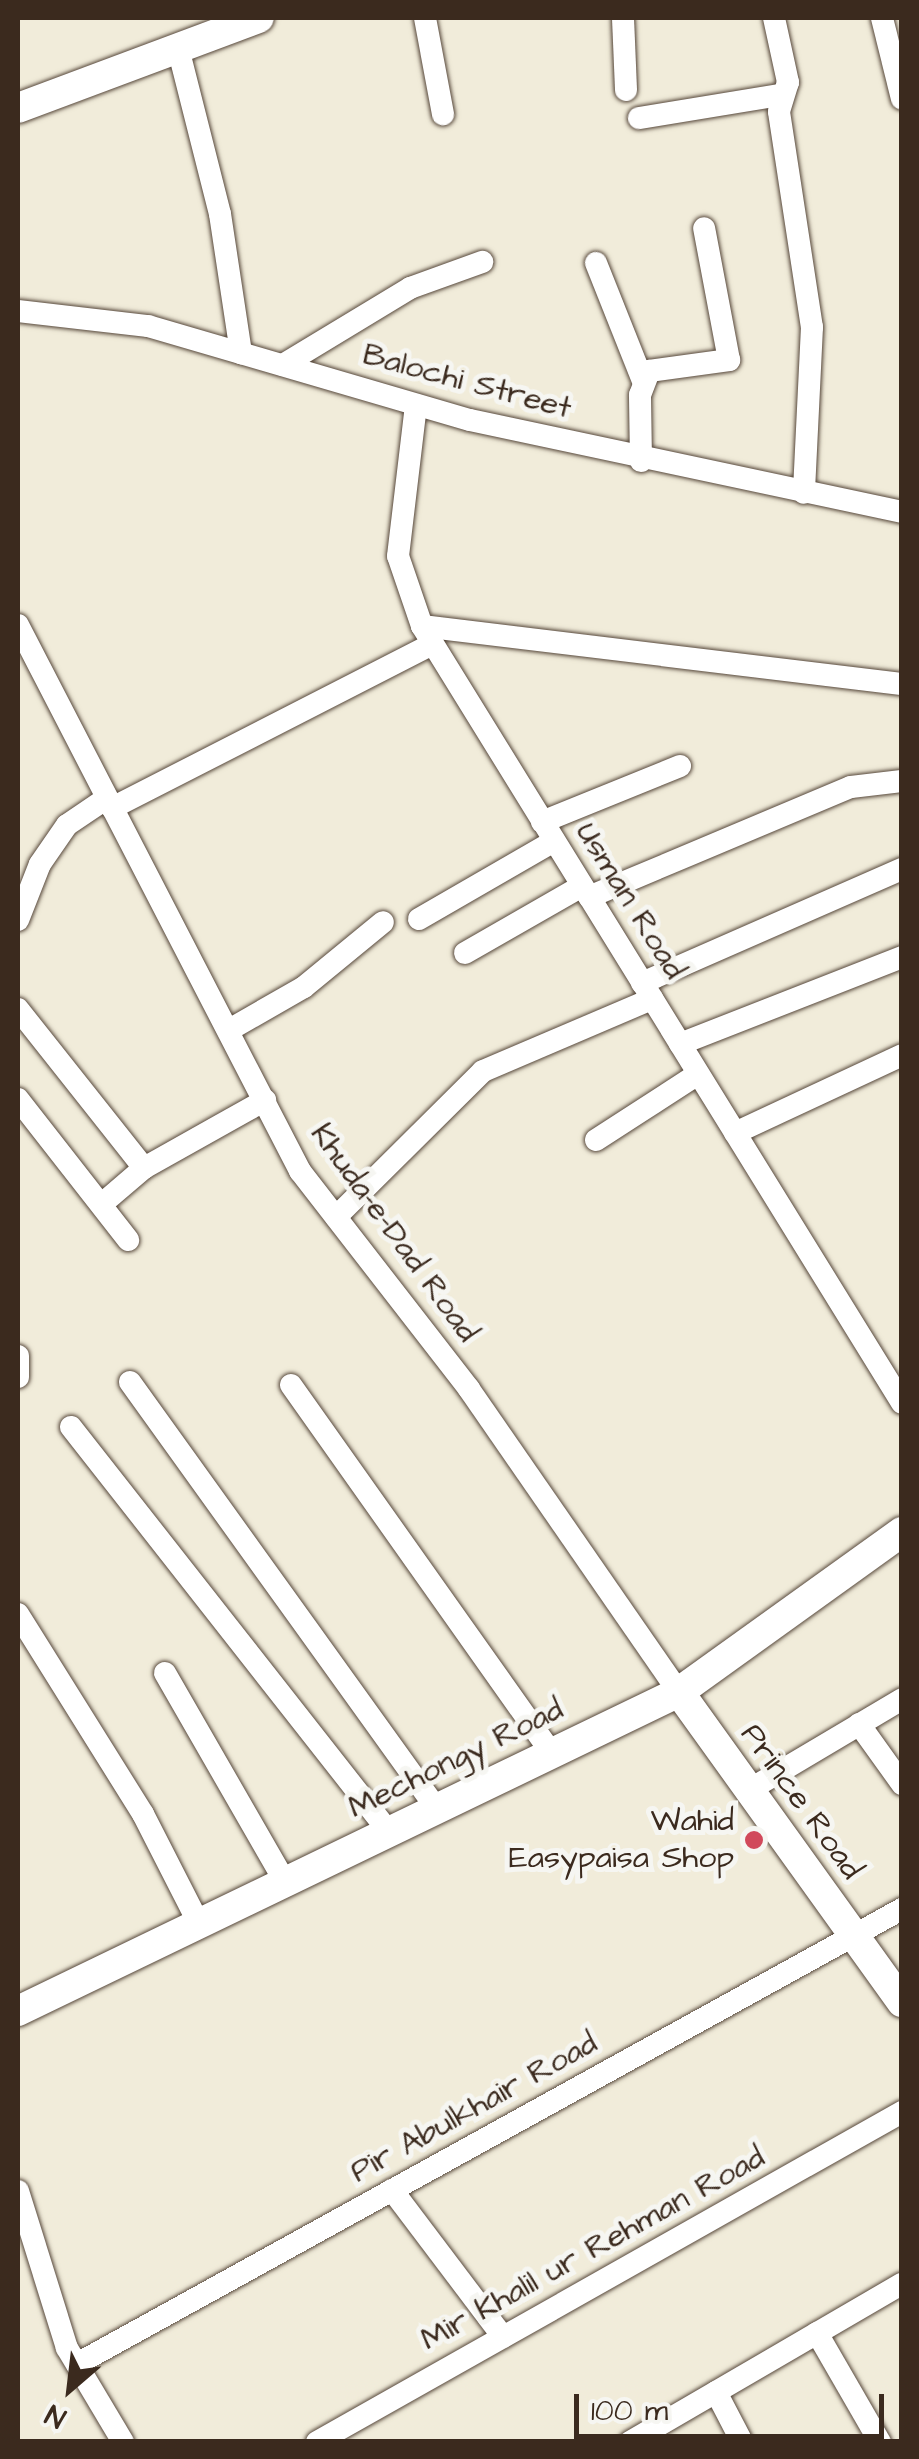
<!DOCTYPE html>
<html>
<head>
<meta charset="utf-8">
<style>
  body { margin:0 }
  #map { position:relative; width:919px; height:2459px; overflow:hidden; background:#f1ecda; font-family:"Architects Daughter",sans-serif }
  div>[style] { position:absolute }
  .roads { filter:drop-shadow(0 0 2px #56473a) drop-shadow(0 0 2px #56473a) }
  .minor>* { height:22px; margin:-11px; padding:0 11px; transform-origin:11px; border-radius:11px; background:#fff }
  .tertiary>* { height:30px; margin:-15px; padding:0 15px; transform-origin:15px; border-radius:15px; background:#fff }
  .dots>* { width:28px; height:28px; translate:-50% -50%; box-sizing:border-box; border:5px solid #f6f6f2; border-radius:50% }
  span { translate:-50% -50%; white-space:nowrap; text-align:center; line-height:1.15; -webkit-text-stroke:10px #f6f6f2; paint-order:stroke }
  .street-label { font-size:32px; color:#3b2a1e }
  .poi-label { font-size:32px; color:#3b2a1e }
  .right { translate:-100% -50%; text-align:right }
  .frame { position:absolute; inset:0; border:20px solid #3b2a1e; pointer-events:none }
  .north { position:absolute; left:20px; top:2339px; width:100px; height:100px; -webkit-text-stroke:8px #f6f6f2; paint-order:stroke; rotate:208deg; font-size:28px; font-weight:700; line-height:40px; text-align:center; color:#3b2a1e }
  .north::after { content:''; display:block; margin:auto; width:35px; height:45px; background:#3b2a1e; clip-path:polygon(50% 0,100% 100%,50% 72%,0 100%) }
  .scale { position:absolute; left:574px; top:2394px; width:310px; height:45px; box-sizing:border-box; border:5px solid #3b2a1e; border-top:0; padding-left:12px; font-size:30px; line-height:35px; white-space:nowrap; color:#3b2a1e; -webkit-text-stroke:8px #f6f6f2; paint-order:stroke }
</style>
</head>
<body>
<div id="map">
  <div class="roads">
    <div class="minor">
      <i style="left:425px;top:18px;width:98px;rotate:79.4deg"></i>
      <i style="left:623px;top:18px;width:72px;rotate:87.6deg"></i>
      <i style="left:774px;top:18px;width:66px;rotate:77.7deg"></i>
      <i style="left:788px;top:82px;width:31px;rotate:107deg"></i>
      <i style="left:779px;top:112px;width:218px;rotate:81.3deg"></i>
      <i style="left:812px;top:327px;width:166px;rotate:92.8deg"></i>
      <i style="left:882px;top:18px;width:83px;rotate:76.1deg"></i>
      <i style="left:178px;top:48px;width:171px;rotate:75.8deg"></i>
      <i style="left:220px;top:214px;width:141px;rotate:81.4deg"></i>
      <i style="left:639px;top:118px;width:143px;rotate:-9.3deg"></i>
      <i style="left:596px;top:263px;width:127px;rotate:68.3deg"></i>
      <i style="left:18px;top:311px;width:131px;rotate:6.6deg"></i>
      <i style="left:148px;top:326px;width:335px;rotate:16.3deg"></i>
      <i style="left:470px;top:420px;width:442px;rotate:12deg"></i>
      <i style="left:283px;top:365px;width:149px;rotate:-31.2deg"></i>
      <i style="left:410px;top:288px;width:77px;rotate:-19.9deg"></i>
      <i style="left:416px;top:405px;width:152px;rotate:96.8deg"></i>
      <i style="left:398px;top:556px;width:74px;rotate:71.1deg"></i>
      <i style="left:422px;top:626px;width:913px;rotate:58.29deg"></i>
      <i style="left:641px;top:461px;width:66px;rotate:-90.9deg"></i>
      <i style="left:640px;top:395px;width:26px;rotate:-69deg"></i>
      <i style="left:649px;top:371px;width:81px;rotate:-7.8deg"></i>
      <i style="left:729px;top:360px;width:134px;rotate:-100.7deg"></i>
      <i style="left:18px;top:625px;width:615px;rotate:62.68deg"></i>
      <i style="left:300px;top:1171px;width:276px;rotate:52.2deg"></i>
      <i style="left:469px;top:1389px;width:369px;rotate:55.3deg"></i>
      <i style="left:422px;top:626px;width:483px;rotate:6.9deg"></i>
      <i style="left:112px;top:808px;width:360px;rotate:-27.1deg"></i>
      <i style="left:542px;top:822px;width:149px;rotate:-22.1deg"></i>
      <i style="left:589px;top:897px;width:284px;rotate:-22.8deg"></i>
      <i style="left:851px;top:787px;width:51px;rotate:-6.7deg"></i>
      <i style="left:419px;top:919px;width:156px;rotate:-30deg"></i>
      <i style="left:18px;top:920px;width:60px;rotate:-68.6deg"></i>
      <i style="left:40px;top:864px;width:47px;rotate:-55.3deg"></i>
      <i style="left:67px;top:825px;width:48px;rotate:-34deg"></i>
      <i style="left:465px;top:953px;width:135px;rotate:-29.8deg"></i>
      <i style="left:642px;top:983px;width:284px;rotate:-23.7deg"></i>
      <i style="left:18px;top:1009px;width:203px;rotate:51.6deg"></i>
      <i style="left:229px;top:1030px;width:86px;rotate:-29.8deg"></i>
      <i style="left:304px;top:987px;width:102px;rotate:-39.4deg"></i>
      <i style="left:680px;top:1044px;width:238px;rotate:-21.4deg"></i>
      <i style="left:18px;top:1099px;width:179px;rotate:52deg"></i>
      <i style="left:735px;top:1133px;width:184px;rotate:-25deg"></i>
      <i style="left:596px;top:1140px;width:121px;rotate:-32.9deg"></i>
      <i style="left:103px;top:1203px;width:54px;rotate:-40.5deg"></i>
      <i style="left:144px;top:1168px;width:139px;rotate:-29.3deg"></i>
      <i style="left:336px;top:1217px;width:207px;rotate:-44.8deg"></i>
      <i style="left:483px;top:1071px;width:184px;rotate:-23.1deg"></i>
      <i style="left:18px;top:1356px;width:21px;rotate:90deg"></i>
      <i style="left:130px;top:1382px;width:526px;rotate:54.29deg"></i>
      <i style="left:291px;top:1385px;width:448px;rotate:54.7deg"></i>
      <i style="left:71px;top:1427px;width:515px;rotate:51.86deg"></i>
      <i style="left:18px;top:1614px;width:236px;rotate:58deg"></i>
      <i style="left:143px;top:1814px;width:123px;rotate:63deg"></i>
      <i style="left:165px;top:1673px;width:239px;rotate:60.1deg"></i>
      <i style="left:859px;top:1724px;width:74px;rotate:54.4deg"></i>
      <i style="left:749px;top:1790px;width:178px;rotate:-30.7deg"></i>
      <i style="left:392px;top:2190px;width:184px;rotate:52.9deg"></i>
      <i style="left:18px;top:2191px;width:164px;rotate:72.7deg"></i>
      <i style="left:67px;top:2348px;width:109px;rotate:59.2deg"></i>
      <i style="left:817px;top:2333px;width:126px;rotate:60deg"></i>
      <i style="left:77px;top:2364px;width:942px;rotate:-28.88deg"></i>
      <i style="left:716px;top:2392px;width:56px;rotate:62.5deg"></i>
      <i style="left:317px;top:2442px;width:672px;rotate:-29.43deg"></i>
      <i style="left:630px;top:2442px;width:315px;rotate:-30.2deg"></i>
    </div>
    <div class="tertiary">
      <i style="left:18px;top:108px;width:257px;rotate:-20.5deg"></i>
      <i style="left:679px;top:1692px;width:382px;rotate:54.3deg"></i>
      <i style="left:18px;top:2011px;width:734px;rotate:-25.76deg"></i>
      <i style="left:679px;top:1692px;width:274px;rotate:-35.7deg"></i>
    </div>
  </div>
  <div class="dots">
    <i style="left:754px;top:1840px;background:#d1495b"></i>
  </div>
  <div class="street-label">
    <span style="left:467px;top:382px;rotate:15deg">Balochi Street</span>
    <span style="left:630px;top:901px;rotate:58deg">Usman Road</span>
    <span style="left:394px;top:1233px;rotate:54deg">Khuda-e-Dad Road</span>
    <span style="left:456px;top:1759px;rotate:-26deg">Mechongy Road</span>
    <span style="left:801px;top:1802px;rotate:54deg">Prince Road</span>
    <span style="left:474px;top:2108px;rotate:-29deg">Pir Abulkhair Road</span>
    <span style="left:593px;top:2249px;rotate:-29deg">Mir Khalil ur Rehman Road</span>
  </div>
  <div class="poi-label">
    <span class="right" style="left:734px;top:1840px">Wahid<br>Easypaisa Shop</span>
  </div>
  <div class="frame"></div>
  <div class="north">N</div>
  <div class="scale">100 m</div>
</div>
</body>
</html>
